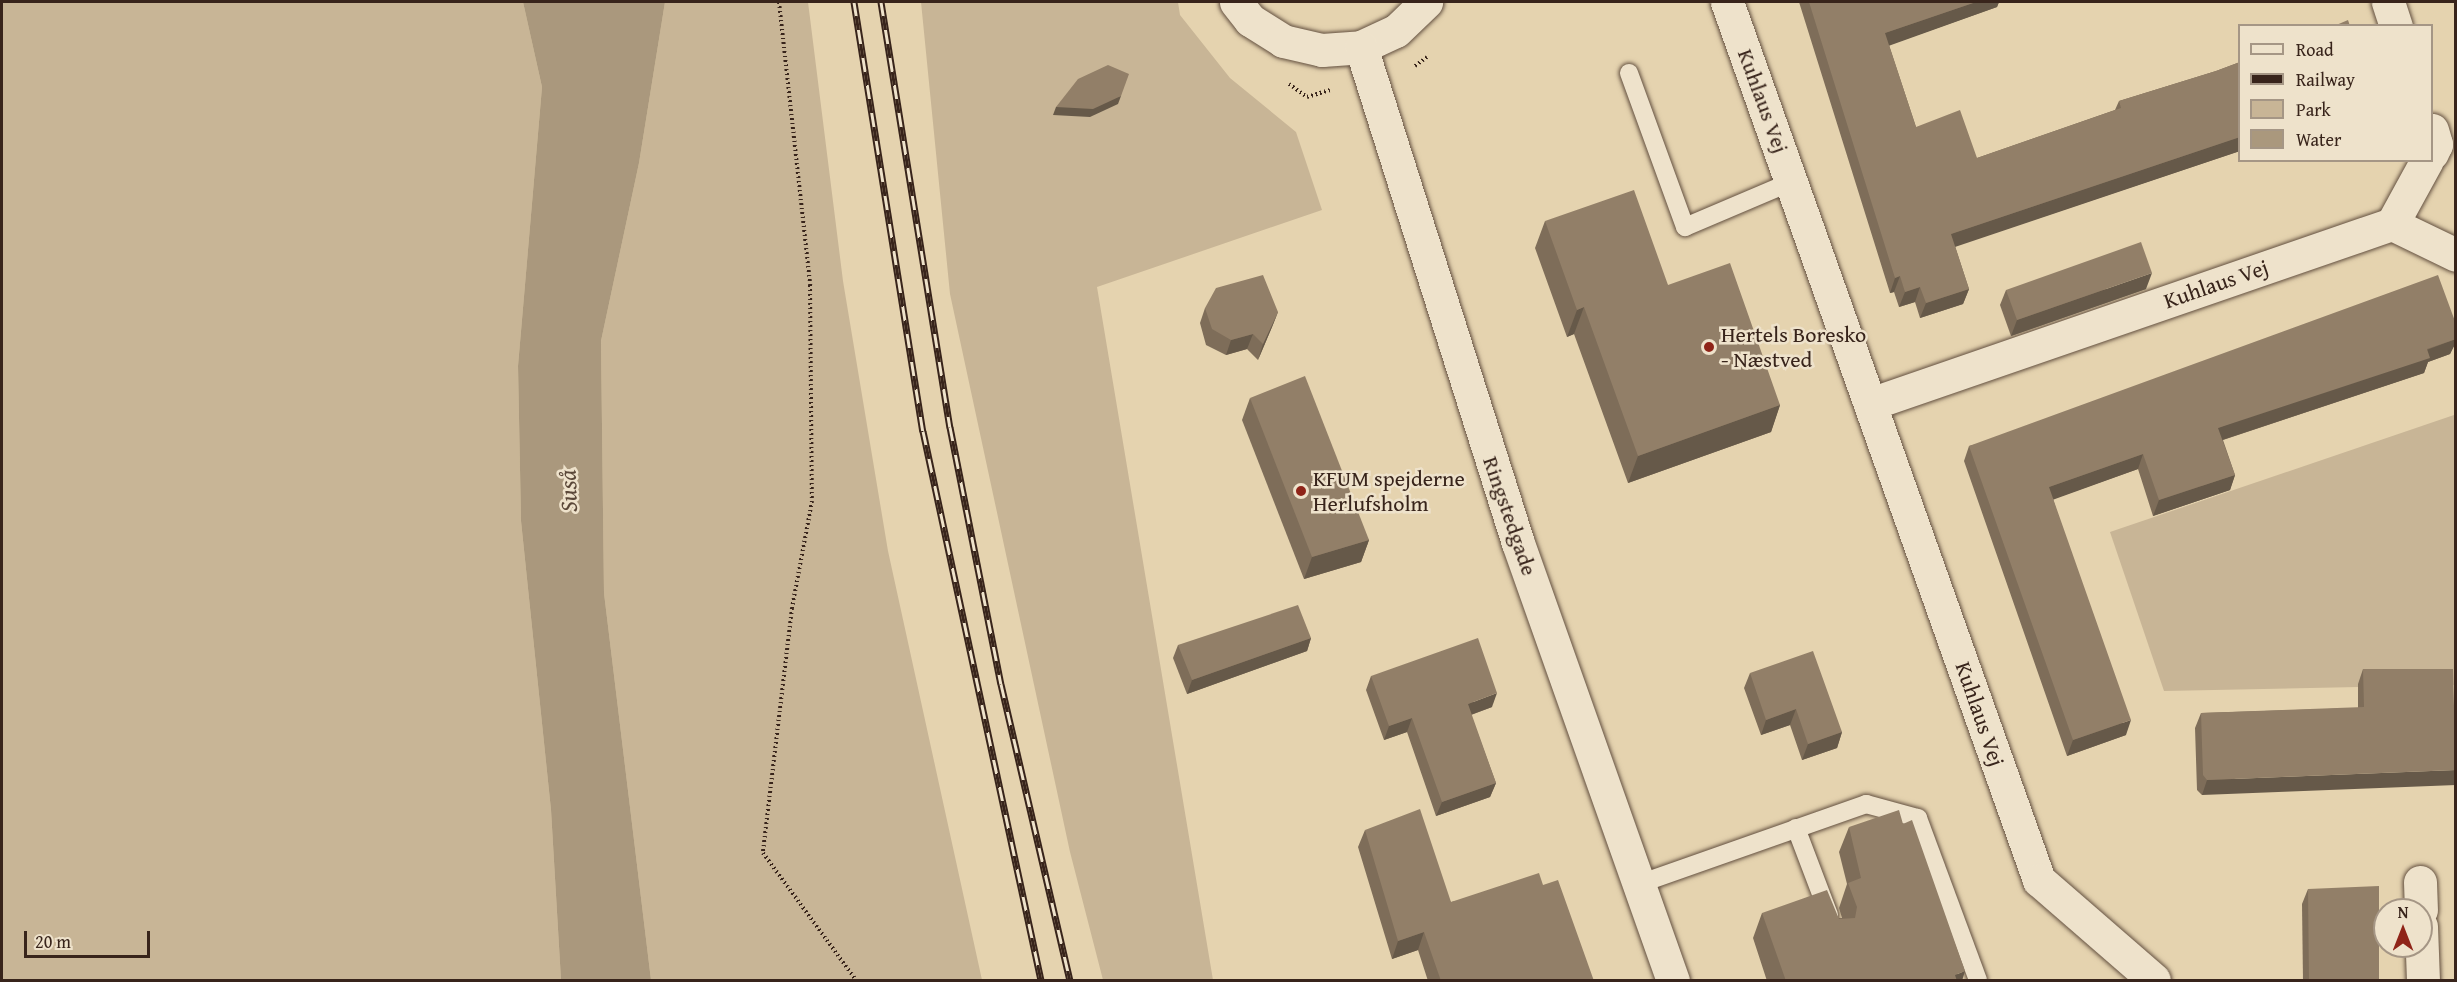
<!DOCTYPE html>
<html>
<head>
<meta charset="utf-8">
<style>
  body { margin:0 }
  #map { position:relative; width:2457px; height:982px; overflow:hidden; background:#e5d3af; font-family:"Gentium Book Plus",serif }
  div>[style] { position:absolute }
  .green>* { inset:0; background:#c8b596 }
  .water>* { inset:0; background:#aa987d }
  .path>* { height:4px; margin-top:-2px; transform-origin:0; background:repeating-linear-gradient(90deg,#38241b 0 1.5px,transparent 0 4.5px) }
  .roads { filter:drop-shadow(0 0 2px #635040) drop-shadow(0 0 2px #635040) }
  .service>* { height:18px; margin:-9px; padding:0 9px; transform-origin:9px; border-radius:9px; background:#eee2cb }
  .minor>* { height:33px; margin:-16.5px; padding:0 16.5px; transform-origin:16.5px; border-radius:16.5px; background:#eee2cb }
  .tertiary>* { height:33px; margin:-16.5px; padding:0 16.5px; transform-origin:16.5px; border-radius:16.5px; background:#eee2cb }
  .rail>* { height:7px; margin-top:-3.5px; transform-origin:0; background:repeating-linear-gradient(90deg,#eee2cb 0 14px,#38241b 0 28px); box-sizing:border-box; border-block:2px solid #38241b }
  .wall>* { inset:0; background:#7e6d59 }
  .shaded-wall>* { inset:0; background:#665949 }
  .building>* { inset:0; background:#927f68 }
  .dots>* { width:16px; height:16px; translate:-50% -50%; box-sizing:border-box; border:3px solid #eee2cb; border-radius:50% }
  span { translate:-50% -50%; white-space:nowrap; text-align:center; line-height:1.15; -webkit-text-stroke:5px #eee2cb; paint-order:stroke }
  .street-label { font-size:22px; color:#38241b }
  .poi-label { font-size:22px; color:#38241b }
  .left { translate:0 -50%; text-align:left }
  .water-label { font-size:24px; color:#5a4738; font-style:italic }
  .frame { position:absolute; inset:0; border:3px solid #38241b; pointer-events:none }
  .legend { position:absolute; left:2238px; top:24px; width:195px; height:138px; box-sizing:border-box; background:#eee2cb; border:2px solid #a59685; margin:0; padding:8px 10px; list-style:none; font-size:18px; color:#38241b }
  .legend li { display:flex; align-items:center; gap:12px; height:30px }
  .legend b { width:30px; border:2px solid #a59685 }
  .north { position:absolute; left:2373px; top:898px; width:60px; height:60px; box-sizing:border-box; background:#eee2cb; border:2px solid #a59685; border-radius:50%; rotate:0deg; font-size:16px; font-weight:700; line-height:24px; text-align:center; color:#38241b }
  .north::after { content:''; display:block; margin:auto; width:21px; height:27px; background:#8f2418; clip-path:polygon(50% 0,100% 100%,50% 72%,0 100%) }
  .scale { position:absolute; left:24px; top:931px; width:126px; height:27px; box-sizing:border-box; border:3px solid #38241b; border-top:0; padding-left:8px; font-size:18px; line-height:21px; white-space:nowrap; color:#38241b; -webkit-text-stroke:4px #eee2cb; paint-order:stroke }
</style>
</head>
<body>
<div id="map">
  <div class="green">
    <i style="clip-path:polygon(2px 2px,523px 2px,542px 87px,518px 366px,521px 521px,551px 810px,561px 980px,2px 980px)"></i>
    <i style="clip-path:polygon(665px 2px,808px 2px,843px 281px,888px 551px,982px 980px,651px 980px,604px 593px,601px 341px,639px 163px)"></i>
    <i style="clip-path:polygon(921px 2px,1178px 2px,1180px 15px,1230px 78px,1296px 132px,1322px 210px,1097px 287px,1213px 980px,1103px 980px,1070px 852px,950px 294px)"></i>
    <i style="clip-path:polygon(2454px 415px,2455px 685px,2164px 691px,2110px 532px)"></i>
  </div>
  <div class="water">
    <i style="clip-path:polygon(523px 2px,665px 2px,639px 163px,601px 341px,604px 593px,651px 980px,561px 980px,551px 810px,521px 521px,518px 366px,542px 87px)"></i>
  </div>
  <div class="path">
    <i style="left:779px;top:2px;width:285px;rotate:83.7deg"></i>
    <i style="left:810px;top:285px;width:216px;rotate:89.5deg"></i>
    <i style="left:812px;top:501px;width:109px;rotate:100.6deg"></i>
    <i style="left:792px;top:608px;width:247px;rotate:96.8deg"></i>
    <i style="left:763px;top:853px;width:157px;rotate:53.8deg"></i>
    <i style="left:1415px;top:66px;width:15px;rotate:-37deg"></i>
    <i style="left:1289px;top:84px;width:22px;rotate:36deg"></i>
    <i style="left:1307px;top:97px;width:24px;rotate:-17deg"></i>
  </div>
  <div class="roads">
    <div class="service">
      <i style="left:1629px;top:73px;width:164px;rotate:70deg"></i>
      <i style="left:1685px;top:227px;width:115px;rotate:-23deg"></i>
      <i style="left:1796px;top:828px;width:93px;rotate:69.2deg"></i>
      <i style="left:1639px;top:884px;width:241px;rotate:-19.4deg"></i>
      <i style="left:1866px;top:804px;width:54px;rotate:15.1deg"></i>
      <i style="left:1918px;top:818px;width:173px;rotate:69.7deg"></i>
    </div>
    <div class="minor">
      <i style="left:1727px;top:2px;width:932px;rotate:70.44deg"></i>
      <i style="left:2039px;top:880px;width:152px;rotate:41deg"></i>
      <i style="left:2388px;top:2px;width:25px;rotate:72deg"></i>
      <i style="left:2432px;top:130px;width:15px;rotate:74deg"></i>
      <i style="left:2436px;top:144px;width:10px;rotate:114deg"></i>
      <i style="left:2392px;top:224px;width:73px;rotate:-61.3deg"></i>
      <i style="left:1870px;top:404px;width:552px;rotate:-19.03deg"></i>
      <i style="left:2392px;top:224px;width:71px;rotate:25.8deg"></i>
      <i style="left:2420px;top:882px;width:28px;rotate:88deg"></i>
      <i style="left:2421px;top:926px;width:54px;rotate:87.9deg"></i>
    </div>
    <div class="tertiary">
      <i style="left:1236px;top:2px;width:23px;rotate:52deg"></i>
      <i style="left:1250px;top:20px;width:39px;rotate:32deg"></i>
      <i style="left:1283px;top:41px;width:40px;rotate:13deg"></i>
      <i style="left:1322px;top:50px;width:39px;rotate:-4deg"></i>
      <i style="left:1361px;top:47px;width:38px;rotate:-25deg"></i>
      <i style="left:1396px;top:31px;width:42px;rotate:-44deg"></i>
      <i style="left:1361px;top:47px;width:520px;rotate:72.44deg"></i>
      <i style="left:1518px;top:543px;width:464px;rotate:70.5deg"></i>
    </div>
  </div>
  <div class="rail">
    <i style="left:854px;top:2px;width:435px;rotate:80.9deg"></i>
    <i style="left:923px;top:431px;width:562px;rotate:77.87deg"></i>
    <i style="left:881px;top:2px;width:431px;rotate:80.8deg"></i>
    <i style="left:950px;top:427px;width:262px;rotate:78.8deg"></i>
    <i style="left:1001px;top:684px;width:304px;rotate:76.9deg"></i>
  </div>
  <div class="wall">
    <i style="clip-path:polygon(1799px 2px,1999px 2px,1997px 7px,1889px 45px,1916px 127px,1977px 158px,2115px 110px,2119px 101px,2216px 71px,2240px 62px,2240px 151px,1955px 246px,1969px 289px,1963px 304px,1920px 318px,1915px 302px,1899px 307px,1894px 292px,1890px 293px)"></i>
    <i style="clip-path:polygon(1545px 221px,1668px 285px,1780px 405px,1771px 432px,1628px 483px,1574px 334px,1567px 337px,1535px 248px)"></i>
    <i style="clip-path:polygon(2146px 289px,2011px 336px,2000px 305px,2006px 290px)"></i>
    <i style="clip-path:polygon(1205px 308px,1278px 312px,1272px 327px,1258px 360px,1247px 349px,1226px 355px,1206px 345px,1200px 323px)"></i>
    <i style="clip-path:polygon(2456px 324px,2456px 342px,2450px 354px,2428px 362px,2424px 373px,2223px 440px,2235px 475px,2230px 490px,2153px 516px,2138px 469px,2053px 499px,2126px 735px,2067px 756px,1964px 461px,1969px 446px)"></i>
    <i style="clip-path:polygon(1250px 398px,1369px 540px,1361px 562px,1304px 579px,1242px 420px)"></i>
    <i style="clip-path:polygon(1311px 638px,1307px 651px,1187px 694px,1173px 658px,1178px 645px)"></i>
    <i style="clip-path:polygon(2363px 669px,2453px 669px,2202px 795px,2197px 790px,2195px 728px,2201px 713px,2358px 708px,2358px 684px)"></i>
    <i style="clip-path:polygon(1750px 673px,1842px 732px,1837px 748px,1802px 760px,1790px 725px,1761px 735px,1744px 688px)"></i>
    <i style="clip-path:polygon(1371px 676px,1492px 707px,1471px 715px,1496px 783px,1490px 797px,1436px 816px,1407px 732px,1384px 740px,1366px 690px)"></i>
    <i style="clip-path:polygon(1849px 827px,1962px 981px,1767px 981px,1753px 938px,1762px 913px,1842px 918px,1839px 908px,1847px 884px,1839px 852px)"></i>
    <i style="clip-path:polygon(1365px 830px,1451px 902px,1543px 885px,1594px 981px,1428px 981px,1418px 950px,1392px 959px,1358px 847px)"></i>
    <i style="clip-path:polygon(2308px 889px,2379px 981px,2303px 981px,2302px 904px)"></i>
  </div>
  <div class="shaded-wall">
    <i style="clip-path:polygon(1976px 2px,1999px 2px,1997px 7px,1880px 49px,1885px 33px)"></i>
    <i style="clip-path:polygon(1121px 96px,1118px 104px,1090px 117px,1053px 115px,1056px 107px)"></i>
    <i style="clip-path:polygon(2240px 137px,2240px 151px,1946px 250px,1951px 234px)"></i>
    <i style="clip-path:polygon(2152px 273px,2146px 289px,2011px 336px,2017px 320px)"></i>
    <i style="clip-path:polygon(1900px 276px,1894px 292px,1890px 293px,1895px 278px)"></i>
    <i style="clip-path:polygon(1920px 287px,1915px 302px,1899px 307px,1905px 292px)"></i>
    <i style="clip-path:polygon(1969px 289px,1963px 304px,1920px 318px,1926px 303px)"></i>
    <i style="clip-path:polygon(1584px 307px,1574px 334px,1567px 337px,1577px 310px)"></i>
    <i style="clip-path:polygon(1278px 312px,1272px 327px,1258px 360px,1263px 344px)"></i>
    <i style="clip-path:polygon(1253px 334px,1247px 349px,1226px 355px,1231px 340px)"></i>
    <i style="clip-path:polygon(2456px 339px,2456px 342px,2450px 354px,2428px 362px,2424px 373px,2213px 443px,2218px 428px)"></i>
    <i style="clip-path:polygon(1780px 405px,1771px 432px,1628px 483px,1638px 456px)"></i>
    <i style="clip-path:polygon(2143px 454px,2138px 469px,2044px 503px,2049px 487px)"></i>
    <i style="clip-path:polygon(2235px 475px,2230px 490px,2153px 516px,2159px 500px)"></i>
    <i style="clip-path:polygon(1369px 540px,1361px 562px,1304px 579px,1312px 557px)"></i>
    <i style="clip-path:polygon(1311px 638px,1307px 651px,1187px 694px,1192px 680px)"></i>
    <i style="clip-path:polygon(1497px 693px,1492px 707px,1462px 718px,1468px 704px)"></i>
    <i style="clip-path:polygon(1796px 709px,1790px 725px,1761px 735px,1766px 720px)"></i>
    <i style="clip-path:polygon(1412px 718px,1407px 732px,1384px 740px,1389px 726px)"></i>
    <i style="clip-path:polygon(2131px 720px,2126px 735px,2067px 756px,2073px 740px)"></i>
    <i style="clip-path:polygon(1842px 732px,1837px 748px,1802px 760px,1808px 744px)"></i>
    <i style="clip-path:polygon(2456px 770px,2456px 785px,2202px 795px,2207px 780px)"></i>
    <i style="clip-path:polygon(1496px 783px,1490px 797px,1436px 816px,1442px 802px)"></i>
    <i style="clip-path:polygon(1424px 932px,1418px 950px,1392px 959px,1398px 941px)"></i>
    <i style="clip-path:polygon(1965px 971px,1962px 981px,1953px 981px,1955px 975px)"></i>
  </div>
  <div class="building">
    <i style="clip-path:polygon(1809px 2px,1976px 2px,1885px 33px,1916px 127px,1960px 110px,1977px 158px,2121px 108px,2119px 101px,2216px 71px,2240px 62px,2240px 137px,1951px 234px,1969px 289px,1926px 303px,1920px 287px,1905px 292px,1900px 276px,1895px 278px)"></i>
    <i style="clip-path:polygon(2348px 20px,2350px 26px,2334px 26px)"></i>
    <i style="clip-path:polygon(1108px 65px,1129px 74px,1121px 96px,1093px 109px,1056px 107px,1078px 79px)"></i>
    <i style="clip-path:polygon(1634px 190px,1668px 285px,1730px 263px,1780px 405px,1638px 456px,1584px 307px,1577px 310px,1545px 221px)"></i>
    <i style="clip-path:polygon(2141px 242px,2152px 273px,2017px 320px,2006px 290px)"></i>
    <i style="clip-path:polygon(1263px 275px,1278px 312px,1263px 344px,1253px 334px,1231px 340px,1212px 329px,1205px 308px,1216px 288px)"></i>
    <i style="clip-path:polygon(2438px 275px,2456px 324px,2456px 339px,2427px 349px,2430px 358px,2218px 428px,2235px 475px,2159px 500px,2143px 454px,2049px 487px,2131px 720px,2073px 740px,1969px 446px)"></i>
    <i style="clip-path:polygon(1305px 376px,1369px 540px,1312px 557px,1250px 398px)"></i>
    <i style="clip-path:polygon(1298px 605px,1311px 638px,1192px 680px,1178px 645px)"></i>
    <i style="clip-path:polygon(1478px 638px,1497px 693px,1468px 704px,1496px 783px,1442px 802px,1412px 718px,1389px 726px,1371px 676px)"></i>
    <i style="clip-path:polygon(1813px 651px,1842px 732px,1808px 744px,1796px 709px,1766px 720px,1750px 673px)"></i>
    <i style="clip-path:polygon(2363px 669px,2453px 669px,2454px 706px,2456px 706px,2456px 770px,2207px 780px,2203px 775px,2201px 713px,2364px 707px)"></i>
    <i style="clip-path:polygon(1420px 809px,1451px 902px,1539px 873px,1543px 885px,1558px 880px,1594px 981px,1441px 981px,1424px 932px,1398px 941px,1365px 830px)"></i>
    <i style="clip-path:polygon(1899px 810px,1903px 824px,1912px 820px,1965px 971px,1955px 975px,1957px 981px,1786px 981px,1762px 913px,1827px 890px,1839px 919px,1855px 918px,1857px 907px,1848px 883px,1861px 878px,1849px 827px)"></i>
    <i style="clip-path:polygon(2379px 886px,2379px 981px,2309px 981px,2308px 889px)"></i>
  </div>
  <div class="dots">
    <i style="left:1709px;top:347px;background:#8f2418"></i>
    <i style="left:1301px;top:491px;background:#8f2418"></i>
  </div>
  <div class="street-label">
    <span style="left:1763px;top:101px;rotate:70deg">Kuhlaus Vej</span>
    <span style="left:2216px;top:284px;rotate:-19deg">Kuhlaus Vej</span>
    <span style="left:1510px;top:516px;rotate:71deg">Ringstedgade</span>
    <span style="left:1980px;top:714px;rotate:71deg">Kuhlaus Vej</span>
  </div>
  <div class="poi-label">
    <span class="left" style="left:1721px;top:347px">Hertels Boresko<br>- Næstved</span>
    <span class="left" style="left:1313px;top:491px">KFUM spejderne<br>Herlufsholm</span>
  </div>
  <div class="water-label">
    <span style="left:568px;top:491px;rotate:-92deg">Suså</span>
  </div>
  <div class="frame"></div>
  <ul class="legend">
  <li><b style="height:8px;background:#eee2cb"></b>Road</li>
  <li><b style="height:8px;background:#38241b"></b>Railway</li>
  <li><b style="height:16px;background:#c8b596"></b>Park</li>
  <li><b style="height:16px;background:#aa987d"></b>Water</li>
  </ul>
  <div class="north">N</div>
  <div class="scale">20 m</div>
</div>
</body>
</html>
